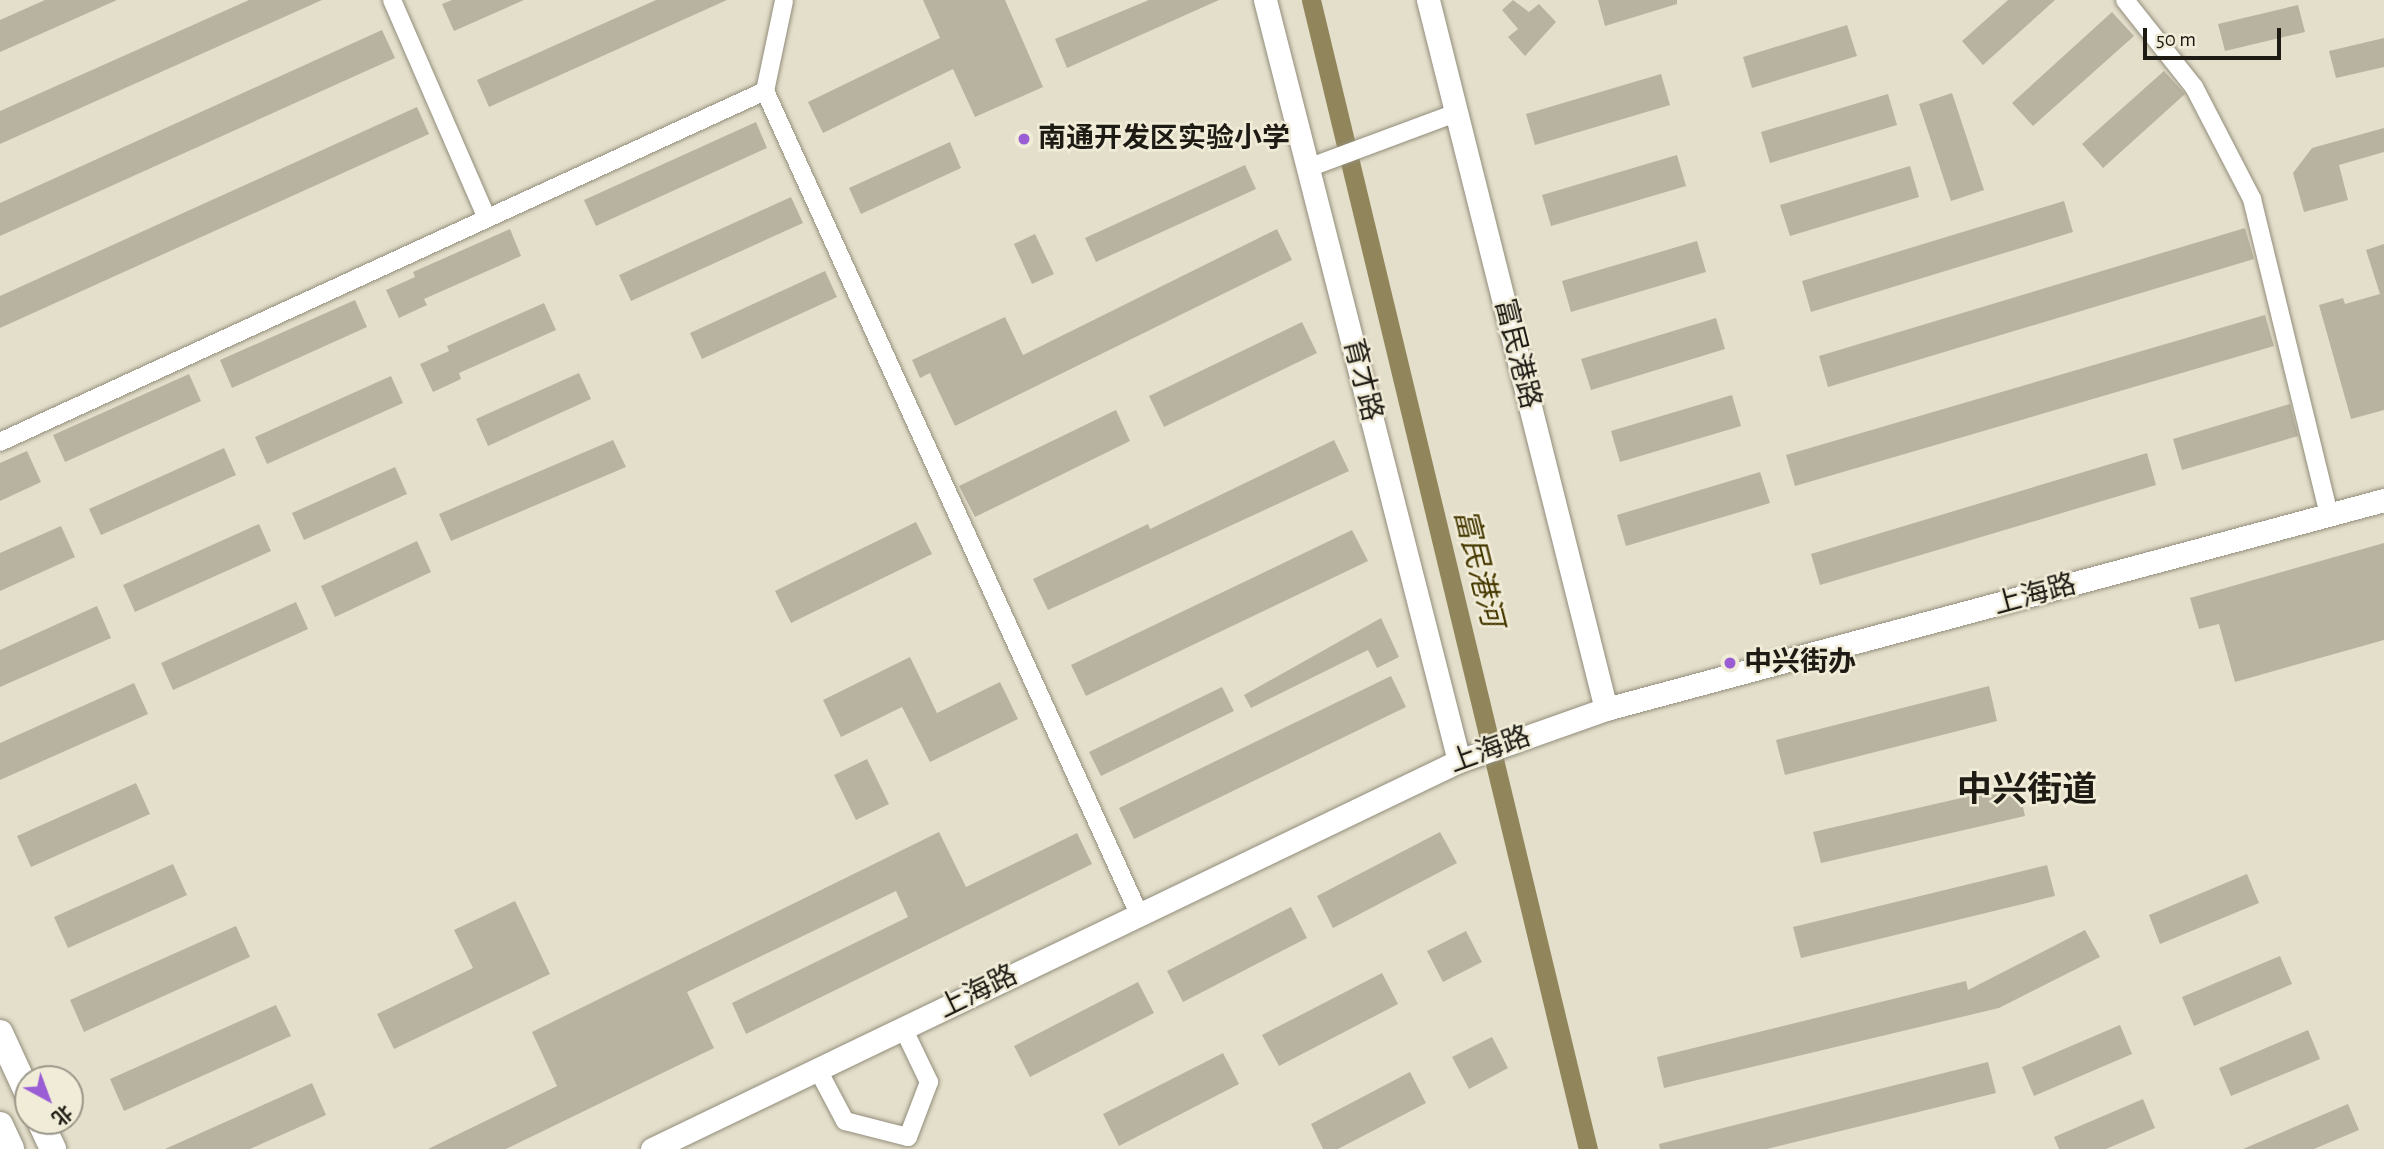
<!DOCTYPE html>
<html>
<head>
<meta charset="utf-8">
<style>
  body { margin:0 }
  #map { position:relative; width:2384px; height:1149px; overflow:hidden; background:#e4dfcb; font-family:"Alegreya Sans","Noto Sans SC",sans-serif }
  div>[style] { position:absolute }
  .canal>* { height:19px; margin:-9.5px; padding:0 9.5px; transform-origin:9.5px; border-radius:9.5px; background:#91865b }
  .building>* { inset:0; background:#b8b3a0 }
  .roads { filter:drop-shadow(0 0 2px #928d7b) drop-shadow(0 0 2px #928d7b) }
  .minor>* { height:18px; margin:-9px; padding:0 9px; transform-origin:9px; border-radius:9px; background:#fff }
  .tertiary>* { height:23px; margin:-11.5px; padding:0 11.5px; transform-origin:11.5px; border-radius:11.5px; background:#fff }
  .secondary>* { height:26px; margin:-13px; padding:0 13px; transform-origin:13px; border-radius:13px; background:#fff }
  .dots>* { width:19px; height:19px; translate:-50% -50%; box-sizing:border-box; border:4px solid #f1ecd8; border-radius:50% }
  span { translate:-50% -50%; white-space:nowrap; text-align:center; line-height:1.15; -webkit-text-stroke:5px #f1ecd8; paint-order:stroke }
  .poi-label { font-size:28px; color:#1d1b14; font-weight:700 }
  .left { translate:0 -50%; text-align:left }
  .street-label { font-size:28px; color:#1d1b14 }
  .water-label { font-size:30px; color:#463900; font-style:italic }
  .district-label { font-size:35px; color:#1d1b14; font-weight:700 }
  .north { position:absolute; left:14px; top:1065px; width:70px; height:70px; box-sizing:border-box; background:#f1ecd8; border:2px solid #9c988a; border-radius:50%; rotate:139deg; font-size:19px; font-weight:700; line-height:28px; text-align:center; color:#1d1b14 }
  .north::after { content:''; display:block; margin:auto; width:24px; height:32px; background:#9a5dd4; clip-path:polygon(50% 0,100% 100%,50% 72%,0 100%) }
  .scale { position:absolute; left:2143px; top:28px; width:138px; height:32px; box-sizing:border-box; border:4px solid #1d1b14; border-top:0; padding-left:9px; font-size:21px; line-height:24px; white-space:nowrap; color:#1d1b14; -webkit-text-stroke:5px #f1ecd8; paint-order:stroke }
</style>
</head>
<body>
<div id="map">
  <div class="canal">
    <i style="left:1311px;top:0;width:1182px;rotate:76.45deg"></i>
  </div>
  <div class="building">
    <i style="clip-path:polygon(45px 0,117px 0,0 52px,0 20px)"></i>
    <i style="clip-path:polygon(249px 0,322px 0,0 144px,0 111px)"></i>
    <i style="clip-path:polygon(452px 0,524px 0,454px 31px,442px 4px)"></i>
    <i style="clip-path:polygon(656px 0,727px 0,489px 107px,477px 80px)"></i>
    <i style="clip-path:polygon(923px 0,1005px 0,1043px 87px,975px 117px,953px 69px,823px 133px,808px 102px,940px 38px)"></i>
    <i style="clip-path:polygon(1149px 0,1219px 0,1067px 68px,1055px 39px)"></i>
    <i style="clip-path:polygon(1513px 0,1529px 12px,1539px 4px,1556px 22px,1525px 56px,1508px 37px,1518px 29px,1502px 10px)"></i>
    <i style="clip-path:polygon(1598px 0,1677px 0,1677px 4px,1605px 26px)"></i>
    <i style="clip-path:polygon(2008px 0,2055px 0,1983px 65px,1962px 41px)"></i>
    <i style="clip-path:polygon(2298px 5px,2305px 32px,2225px 51px,2218px 24px)"></i>
    <i style="clip-path:polygon(2112px 12px,2134px 36px,2033px 126px,2012px 103px)"></i>
    <i style="clip-path:polygon(1847px 25px,1857px 56px,1752px 88px,1743px 57px)"></i>
    <i style="clip-path:polygon(382px 30px,395px 58px,0 236px,0 203px)"></i>
    <i style="clip-path:polygon(2384px 38px,2384px 67px,2336px 78px,2329px 51px)"></i>
    <i style="clip-path:polygon(2164px 71px,2185px 94px,2103px 168px,2082px 144px)"></i>
    <i style="clip-path:polygon(1661px 74px,1670px 105px,1535px 145px,1526px 114px)"></i>
    <i style="clip-path:polygon(1952px 93px,1984px 190px,1951px 201px,1919px 104px)"></i>
    <i style="clip-path:polygon(1888px 94px,1897px 125px,1770px 163px,1761px 132px)"></i>
    <i style="clip-path:polygon(417px 107px,429px 134px,0 328px,0 296px)"></i>
    <i style="clip-path:polygon(756px 122px,767px 148px,596px 226px,584px 200px)"></i>
    <i style="clip-path:polygon(2384px 128px,2384px 152px,2339px 165px,2348px 200px,2304px 212px,2293px 173px,2312px 148px)"></i>
    <i style="clip-path:polygon(950px 142px,961px 168px,861px 214px,849px 188px)"></i>
    <i style="clip-path:polygon(1677px 155px,1686px 186px,1551px 226px,1542px 195px)"></i>
    <i style="clip-path:polygon(1245px 165px,1256px 189px,1096px 262px,1085px 238px)"></i>
    <i style="clip-path:polygon(1910px 166px,1919px 197px,1790px 236px,1780px 205px)"></i>
    <i style="clip-path:polygon(791px 197px,803px 223px,631px 301px,619px 275px)"></i>
    <i style="clip-path:polygon(2064px 201px,2073px 232px,1811px 312px,1802px 281px)"></i>
    <i style="clip-path:polygon(2245px 228px,2254px 259px,1828px 387px,1819px 356px)"></i>
    <i style="clip-path:polygon(510px 229px,521px 256px,424px 299px,427px 305px,399px 318px,386px 290px,415px 277px,413px 272px)"></i>
    <i style="clip-path:polygon(1277px 229px,1292px 260px,955px 426px,930px 373px,920px 378px,912px 360px,1005px 317px,1023px 355px)"></i>
    <i style="clip-path:polygon(1035px 234px,1054px 274px,1032px 284px,1014px 244px)"></i>
    <i style="clip-path:polygon(1697px 241px,1706px 272px,1571px 312px,1562px 281px)"></i>
    <i style="clip-path:polygon(2384px 244px,2384px 410px,2351px 419px,2319px 305px,2343px 298px,2345px 304px,2380px 294px,2366px 250px)"></i>
    <i style="clip-path:polygon(825px 271px,837px 297px,702px 359px,690px 333px)"></i>
    <i style="clip-path:polygon(355px 300px,367px 327px,232px 388px,220px 360px)"></i>
    <i style="clip-path:polygon(544px 303px,556px 330px,459px 373px,461px 379px,433px 392px,420px 364px,449px 351px,447px 346px)"></i>
    <i style="clip-path:polygon(2265px 315px,2274px 346px,1795px 486px,1786px 455px)"></i>
    <i style="clip-path:polygon(1716px 318px,1725px 349px,1591px 390px,1581px 359px)"></i>
    <i style="clip-path:polygon(1302px 322px,1317px 353px,1164px 427px,1149px 396px)"></i>
    <i style="clip-path:polygon(579px 373px,591px 399px,488px 446px,476px 419px)"></i>
    <i style="clip-path:polygon(189px 374px,201px 401px,65px 462px,53px 435px)"></i>
    <i style="clip-path:polygon(391px 376px,403px 403px,267px 464px,255px 437px)"></i>
    <i style="clip-path:polygon(1732px 395px,1741px 426px,1620px 462px,1611px 431px)"></i>
    <i style="clip-path:polygon(2290px 404px,2298px 436px,2182px 470px,2173px 439px)"></i>
    <i style="clip-path:polygon(1116px 410px,1130px 441px,975px 517px,959px 486px)"></i>
    <i style="clip-path:polygon(613px 440px,626px 467px,451px 541px,439px 514px)"></i>
    <i style="clip-path:polygon(1334px 440px,1349px 471px,1048px 610px,1033px 579px,1148px 524px,1150px 529px)"></i>
    <i style="clip-path:polygon(224px 448px,236px 475px,101px 535px,89px 509px)"></i>
    <i style="clip-path:polygon(27px 451px,41px 482px,0 501px,0 463px)"></i>
    <i style="clip-path:polygon(2147px 453px,2156px 485px,1820px 585px,1811px 554px)"></i>
    <i style="clip-path:polygon(395px 467px,407px 494px,304px 540px,292px 513px)"></i>
    <i style="clip-path:polygon(1760px 472px,1770px 503px,1626px 546px,1617px 515px)"></i>
    <i style="clip-path:polygon(916px 522px,932px 554px,791px 623px,775px 591px)"></i>
    <i style="clip-path:polygon(259px 524px,271px 551px,135px 612px,123px 585px)"></i>
    <i style="clip-path:polygon(61px 526px,75px 557px,0 591px,0 553px)"></i>
    <i style="clip-path:polygon(1352px 530px,1368px 561px,1086px 696px,1071px 665px)"></i>
    <i style="clip-path:polygon(417px 541px,431px 572px,335px 617px,321px 586px)"></i>
    <i style="clip-path:polygon(2384px 543px,2384px 640px,2235px 682px,2219px 624px,2199px 629px,2190px 598px)"></i>
    <i style="clip-path:polygon(296px 602px,308px 629px,173px 690px,161px 663px)"></i>
    <i style="clip-path:polygon(97px 606px,111px 638px,0 687px,0 650px)"></i>
    <i style="clip-path:polygon(1381px 618px,1399px 657px,1377px 668px,1368px 650px,1251px 708px,1244px 695px)"></i>
    <i style="clip-path:polygon(910px 657px,937px 713px,1000px 682px,1018px 719px,930px 762px,902px 707px,841px 737px,823px 700px)"></i>
    <i style="clip-path:polygon(1391px 676px,1406px 707px,1134px 839px,1119px 808px)"></i>
    <i style="clip-path:polygon(134px 683px,148px 714px,0 780px,0 743px)"></i>
    <i style="clip-path:polygon(1989px 686px,1997px 721px,1785px 775px,1776px 740px)"></i>
    <i style="clip-path:polygon(1222px 687px,1234px 711px,1101px 776px,1089px 752px)"></i>
    <i style="clip-path:polygon(867px 759px,889px 804px,856px 820px,834px 775px)"></i>
    <i style="clip-path:polygon(136px 783px,150px 814px,31px 867px,17px 836px)"></i>
    <i style="clip-path:polygon(2018px 785px,2025px 816px,1821px 863px,1813px 832px)"></i>
    <i style="clip-path:polygon(939px 832px,966px 887px,1077px 833px,1092px 864px,746px 1034px,732px 1003px,908px 917px,896px 891px,687px 992px,714px 1048px,506px 1149px,428px 1149px,557px 1086px,532px 1032px)"></i>
    <i style="clip-path:polygon(1440px 832px,1457px 863px,1333px 928px,1317px 896px)"></i>
    <i style="clip-path:polygon(173px 864px,187px 895px,68px 948px,54px 917px)"></i>
    <i style="clip-path:polygon(2047px 865px,2055px 896px,1801px 958px,1793px 927px)"></i>
    <i style="clip-path:polygon(2247px 874px,2259px 903px,2160px 944px,2149px 915px)"></i>
    <i style="clip-path:polygon(515px 901px,550px 974px,394px 1049px,377px 1014px,473px 968px,454px 930px)"></i>
    <i style="clip-path:polygon(1291px 907px,1307px 938px,1183px 1002px,1167px 971px)"></i>
    <i style="clip-path:polygon(236px 926px,250px 957px,84px 1032px,70px 1000px)"></i>
    <i style="clip-path:polygon(2085px 930px,2100px 957px,1999px 1008px,1664px 1088px,1657px 1057px,1966px 981px,1968px 990px)"></i>
    <i style="clip-path:polygon(1466px 931px,1482px 962px,1443px 982px,1427px 951px)"></i>
    <i style="clip-path:polygon(2280px 956px,2292px 984px,2194px 1026px,2182px 997px)"></i>
    <i style="clip-path:polygon(1382px 973px,1398px 1004px,1279px 1066px,1262px 1035px)"></i>
    <i style="clip-path:polygon(1138px 982px,1154px 1013px,1030px 1077px,1014px 1046px)"></i>
    <i style="clip-path:polygon(276px 1005px,291px 1036px,124px 1111px,110px 1079px)"></i>
    <i style="clip-path:polygon(2120px 1025px,2132px 1054px,2034px 1096px,2022px 1067px)"></i>
    <i style="clip-path:polygon(2308px 1030px,2320px 1059px,2231px 1096px,2219px 1068px)"></i>
    <i style="clip-path:polygon(1492px 1037px,1508px 1068px,1469px 1089px,1452px 1057px)"></i>
    <i style="clip-path:polygon(1223px 1053px,1239px 1084px,1119px 1146px,1103px 1114px)"></i>
    <i style="clip-path:polygon(1988px 1062px,1996px 1093px,1767px 1149px,1660px 1149px,1659px 1144px)"></i>
    <i style="clip-path:polygon(1410px 1072px,1426px 1103px,1338px 1149px,1323px 1149px,1311px 1124px)"></i>
    <i style="clip-path:polygon(312px 1083px,326px 1115px,250px 1149px,165px 1149px)"></i>
    <i style="clip-path:polygon(2143px 1099px,2155px 1128px,2106px 1149px,2059px 1149px,2054px 1137px)"></i>
    <i style="clip-path:polygon(2348px 1104px,2359px 1130px,2314px 1149px,2243px 1149px)"></i>
  </div>
  <div class="roads">
    <div class="minor">
      <i style="left:392px;top:0;width:238px;rotate:66.5deg"></i>
      <i style="left:2125px;top:0;width:111px;rotate:51.6deg"></i>
      <i style="left:2194px;top:87px;width:126px;rotate:62.6deg"></i>
      <i style="left:2252px;top:199px;width:325px;rotate:76.3deg"></i>
      <i style="left:784px;top:1px;width:92px;rotate:101.9deg"></i>
      <i style="left:765px;top:91px;width:904px;rotate:65.56deg"></i>
      <i style="left:1308px;top:168px;width:158px;rotate:-20.4deg"></i>
      <i style="left:0;top:442px;width:842px;rotate:-24.65deg"></i>
      <i style="left:818px;top:1070px;width:58px;rotate:62.1deg"></i>
      <i style="left:845px;top:1121px;width:65px;rotate:14.3deg"></i>
      <i style="left:908px;top:1137px;width:59px;rotate:-69.1deg"></i>
      <i style="left:929px;top:1082px;width:60px;rotate:-115.7deg"></i>
    </div>
    <div class="tertiary">
      <i style="left:1265px;top:0;width:785px;rotate:75.7deg"></i>
      <i style="left:1428px;top:0;width:731px;rotate:75.91deg"></i>
      <i style="left:652px;top:1149px;width:895px;rotate:-25.68deg"></i>
      <i style="left:1459px;top:761px;width:156px;rotate:-19.5deg"></i>
      <i style="left:1606px;top:709px;width:806px;rotate:-15.04deg"></i>
    </div>
    <div class="secondary">
      <i style="left:0;top:1033px;width:67px;rotate:65.3deg"></i>
      <i style="left:40px;top:1121px;width:31px;rotate:65deg"></i>
      <i style="left:0;top:1125px;width:26px;rotate:65deg"></i>
    </div>
  </div>
  <div class="dots">
    <i style="left:1024px;top:139px;background:#9a5dd4"></i>
    <i style="left:1730px;top:663px;background:#9a5dd4"></i>
  </div>
  <div class="poi-label">
    <span class="left" style="left:1038px;top:139px">南通开发区实验小学</span>
    <span class="left" style="left:1744px;top:663px">中兴街办</span>
  </div>
  <div class="street-label">
    <span style="left:1517px;top:354px;rotate:76deg">富民港路</span>
    <span style="left:1362px;top:380px;rotate:76deg">育才路</span>
    <span style="left:2035px;top:595px;rotate:-15deg">上海路</span>
    <span style="left:1490px;top:750px;rotate:-20deg">上海路</span>
    <span style="left:978px;top:992px;rotate:-26deg">上海路</span>
  </div>
  <div class="water-label">
    <span style="left:1478px;top:568px;rotate:76deg">富民港河</span>
  </div>
  <div class="district-label">
    <span style="left:2027px;top:791px">中兴街道</span>
  </div>
  <div class="north">北</div>
  <div class="scale">50 m</div>
</div>
</body>
</html>
